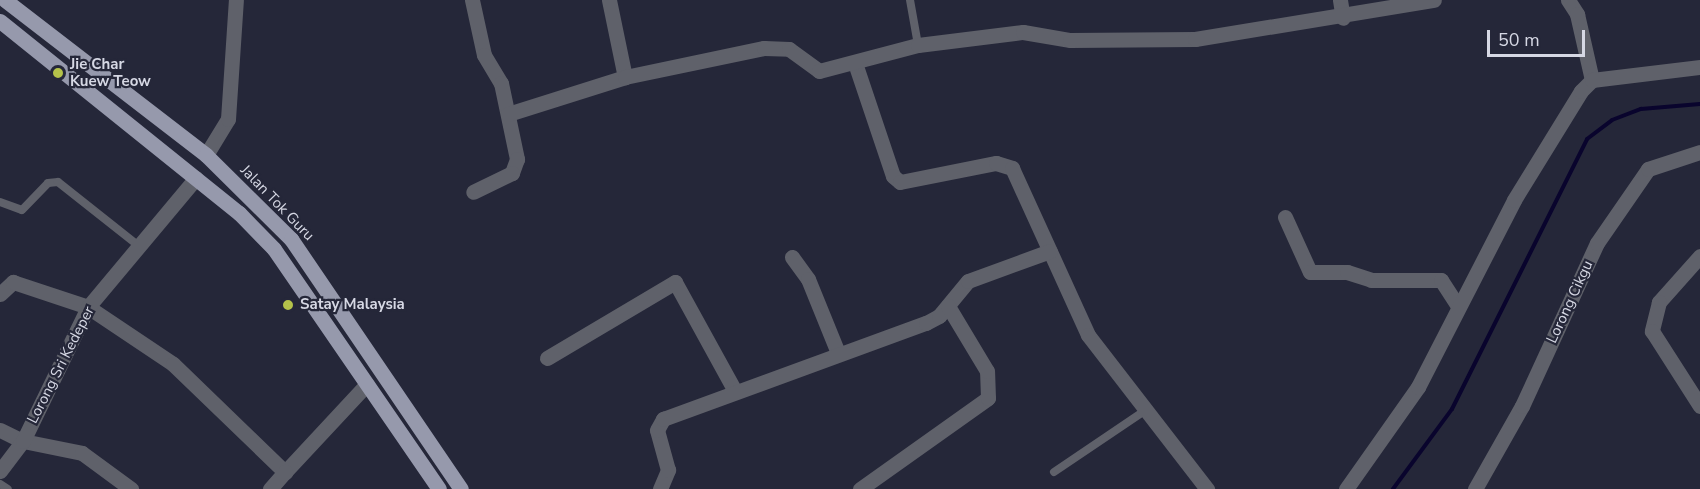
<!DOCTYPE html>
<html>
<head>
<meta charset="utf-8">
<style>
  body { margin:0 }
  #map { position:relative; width:1700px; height:489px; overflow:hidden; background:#252739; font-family:"Nunito Sans",sans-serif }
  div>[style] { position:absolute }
  .stream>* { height:4px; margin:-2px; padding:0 2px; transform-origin:2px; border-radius:2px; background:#09042d }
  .service>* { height:8px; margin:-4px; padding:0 4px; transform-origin:4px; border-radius:4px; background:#5f616a }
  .minor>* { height:15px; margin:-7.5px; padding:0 7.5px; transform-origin:7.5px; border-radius:7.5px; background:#5f616a }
  .tertiary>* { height:15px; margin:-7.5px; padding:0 7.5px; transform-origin:7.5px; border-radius:7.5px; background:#5f616a }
  .primary>* { height:15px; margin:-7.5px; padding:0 7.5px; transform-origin:7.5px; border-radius:7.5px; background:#9699ac }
  .dots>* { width:16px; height:16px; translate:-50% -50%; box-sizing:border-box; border:3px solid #252739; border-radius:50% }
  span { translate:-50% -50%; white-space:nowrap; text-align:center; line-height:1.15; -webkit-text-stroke:4.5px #252739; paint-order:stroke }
  .poi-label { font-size:15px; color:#d6d8e4; font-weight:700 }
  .left { translate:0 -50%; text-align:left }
  .street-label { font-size:15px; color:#d6d8e4 }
  .scale { position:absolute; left:1487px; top:30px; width:98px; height:27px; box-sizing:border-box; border:3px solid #d6d8e4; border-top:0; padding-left:8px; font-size:18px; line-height:21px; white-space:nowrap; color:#d6d8e4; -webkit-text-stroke:4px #252739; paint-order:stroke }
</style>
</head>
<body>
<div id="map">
  <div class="stream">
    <i style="left:1393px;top:489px;width:99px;rotate:-53.6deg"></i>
    <i style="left:1452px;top:409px;width:302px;rotate:-63.4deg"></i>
    <i style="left:1587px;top:139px;width:31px;rotate:-37deg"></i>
    <i style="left:1612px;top:120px;width:31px;rotate:-21deg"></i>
    <i style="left:1641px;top:109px;width:59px;rotate:-4.8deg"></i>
  </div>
  <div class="service">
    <i style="left:910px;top:0;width:46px;rotate:79.9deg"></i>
    <i style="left:0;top:202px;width:23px;rotate:20deg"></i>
    <i style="left:22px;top:210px;width:37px;rotate:-46deg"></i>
    <i style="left:48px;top:183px;width:10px;rotate:-6deg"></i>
    <i style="left:58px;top:182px;width:105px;rotate:38.4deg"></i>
    <i style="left:1054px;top:472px;width:107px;rotate:-34deg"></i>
    <i style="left:0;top:484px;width:9px;rotate:32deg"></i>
  </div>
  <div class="minor">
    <i style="left:472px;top:0;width:56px;rotate:77.7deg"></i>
    <i style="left:484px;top:55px;width:33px;rotate:59deg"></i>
    <i style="left:501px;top:83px;width:78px;rotate:78.1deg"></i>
    <i style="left:517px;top:159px;width:15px;rotate:110deg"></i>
    <i style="left:512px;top:173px;width:43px;rotate:154deg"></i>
    <i style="left:609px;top:0;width:79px;rotate:78.3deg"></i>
    <i style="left:1340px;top:0;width:18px;rotate:81deg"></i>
    <i style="left:1568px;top:0;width:17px;rotate:57deg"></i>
    <i style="left:1577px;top:14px;width:68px;rotate:77.2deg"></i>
    <i style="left:855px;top:63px;width:119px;rotate:71.4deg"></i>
    <i style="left:893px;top:176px;width:9px;rotate:41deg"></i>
    <i style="left:900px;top:182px;width:98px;rotate:-11.2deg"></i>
    <i style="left:996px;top:163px;width:17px;rotate:17deg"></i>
    <i style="left:1012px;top:168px;width:183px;rotate:65.5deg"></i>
    <i style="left:1088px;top:335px;width:195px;rotate:52.3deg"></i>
    <i style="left:508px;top:114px;width:123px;rotate:-17.5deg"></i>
    <i style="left:625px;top:77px;width:142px;rotate:-11.8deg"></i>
    <i style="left:764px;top:48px;width:25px;rotate:2deg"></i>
    <i style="left:789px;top:49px;width:37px;rotate:36deg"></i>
    <i style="left:819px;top:71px;width:102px;rotate:-14.7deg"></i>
    <i style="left:918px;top:45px;width:106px;rotate:-7.1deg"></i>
    <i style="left:1023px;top:32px;width:48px;rotate:9.7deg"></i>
    <i style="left:1070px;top:40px;width:125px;rotate:-0.5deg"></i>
    <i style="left:1195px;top:39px;width:242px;rotate:-9.3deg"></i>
    <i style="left:206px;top:155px;width:42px;rotate:-58.6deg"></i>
    <i style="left:228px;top:119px;width:119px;rotate:-86.2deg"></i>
    <i style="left:1285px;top:217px;width:60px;rotate:65.6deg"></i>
    <i style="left:1310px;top:272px;width:37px"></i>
    <i style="left:1347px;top:272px;width:25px;rotate:18deg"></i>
    <i style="left:1371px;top:280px;width:70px"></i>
    <i style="left:1441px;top:280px;width:31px;rotate:57deg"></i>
    <i style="left:1700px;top:256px;width:62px;rotate:131.7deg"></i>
    <i style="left:1659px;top:302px;width:30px;rotate:104deg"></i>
    <i style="left:1652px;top:331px;width:89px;rotate:57.4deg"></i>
    <i style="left:792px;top:257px;width:27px;rotate:54deg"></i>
    <i style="left:808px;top:279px;width:80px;rotate:67.9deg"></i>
    <i style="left:0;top:294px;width:18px;rotate:-43deg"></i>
    <i style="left:13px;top:282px;width:79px;rotate:18.4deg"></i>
    <i style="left:88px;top:307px;width:102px;rotate:33.8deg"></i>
    <i style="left:173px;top:364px;width:156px;rotate:44deg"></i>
    <i style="left:285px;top:472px;width:120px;rotate:-47deg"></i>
    <i style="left:547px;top:358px;width:149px;rotate:-30.7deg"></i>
    <i style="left:675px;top:282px;width:124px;rotate:61.2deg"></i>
    <i style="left:0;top:430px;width:25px;rotate:26deg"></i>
    <i style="left:23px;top:441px;width:60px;rotate:11.5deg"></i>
    <i style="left:82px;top:453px;width:61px;rotate:36.3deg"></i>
    <i style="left:270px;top:489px;width:23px;rotate:-49deg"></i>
    <i style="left:660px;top:489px;width:21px;rotate:-67deg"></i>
    <i style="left:668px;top:470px;width:41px;rotate:-105.4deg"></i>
    <i style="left:657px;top:430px;width:13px;rotate:-61deg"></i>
    <i style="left:663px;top:419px;width:280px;rotate:-20.1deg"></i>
    <i style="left:926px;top:323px;width:15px;rotate:-28deg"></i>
    <i style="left:939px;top:316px;width:45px;rotate:-50.4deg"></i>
    <i style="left:968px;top:281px;width:87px;rotate:-20.1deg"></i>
    <i style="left:860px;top:489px;width:157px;rotate:-35.4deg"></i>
    <i style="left:988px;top:398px;width:27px;rotate:-92deg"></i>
    <i style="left:987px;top:371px;width:76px;rotate:-121deg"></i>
    <i style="left:1346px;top:489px;width:125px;rotate:-54.8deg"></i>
    <i style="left:1418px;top:387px;width:210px;rotate:-62.8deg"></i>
    <i style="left:1514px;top:200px;width:128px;rotate:-58.4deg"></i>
    <i style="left:1581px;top:91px;width:16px;rotate:-45deg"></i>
    <i style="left:1592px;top:80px;width:109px;rotate:-6.9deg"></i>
    <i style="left:1475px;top:489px;width:95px;rotate:-60.5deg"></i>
    <i style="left:1522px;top:406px;width:179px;rotate:-65.3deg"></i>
    <i style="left:1597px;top:243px;width:90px;rotate:-55.4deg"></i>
    <i style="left:1648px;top:169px;width:55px;rotate:-18.1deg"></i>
  </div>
  <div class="tertiary">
    <i style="left:0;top:471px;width:38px;rotate:-53deg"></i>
    <i style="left:23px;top:441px;width:149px;rotate:-64.1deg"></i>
    <i style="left:88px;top:307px;width:168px;rotate:-50.1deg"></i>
  </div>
  <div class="primary">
    <i style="left:5px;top:0;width:254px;rotate:37.6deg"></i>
    <i style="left:206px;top:155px;width:120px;rotate:44.7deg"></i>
    <i style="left:291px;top:239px;width:302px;rotate:55.8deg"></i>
    <i style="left:0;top:21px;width:307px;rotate:38.8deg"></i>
    <i style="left:239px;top:213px;width:50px;rotate:45.8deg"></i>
    <i style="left:274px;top:249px;width:291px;rotate:55.5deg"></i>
  </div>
  <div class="dots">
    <i style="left:58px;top:73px;background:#b4c24a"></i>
    <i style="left:288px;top:305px;background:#b4c24a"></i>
  </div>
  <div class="poi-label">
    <span class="left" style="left:70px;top:73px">Jie Char<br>Kuew Teow</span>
    <span class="left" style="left:300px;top:305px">Satay Malaysia</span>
  </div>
  <div class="street-label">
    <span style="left:277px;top:203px;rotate:46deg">Jalan Tok Guru</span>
    <span style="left:1570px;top:302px;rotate:-65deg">Lorong Cikgu</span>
    <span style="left:61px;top:365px;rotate:-63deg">Lorong Sri Kedeper</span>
  </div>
  <div class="scale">50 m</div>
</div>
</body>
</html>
